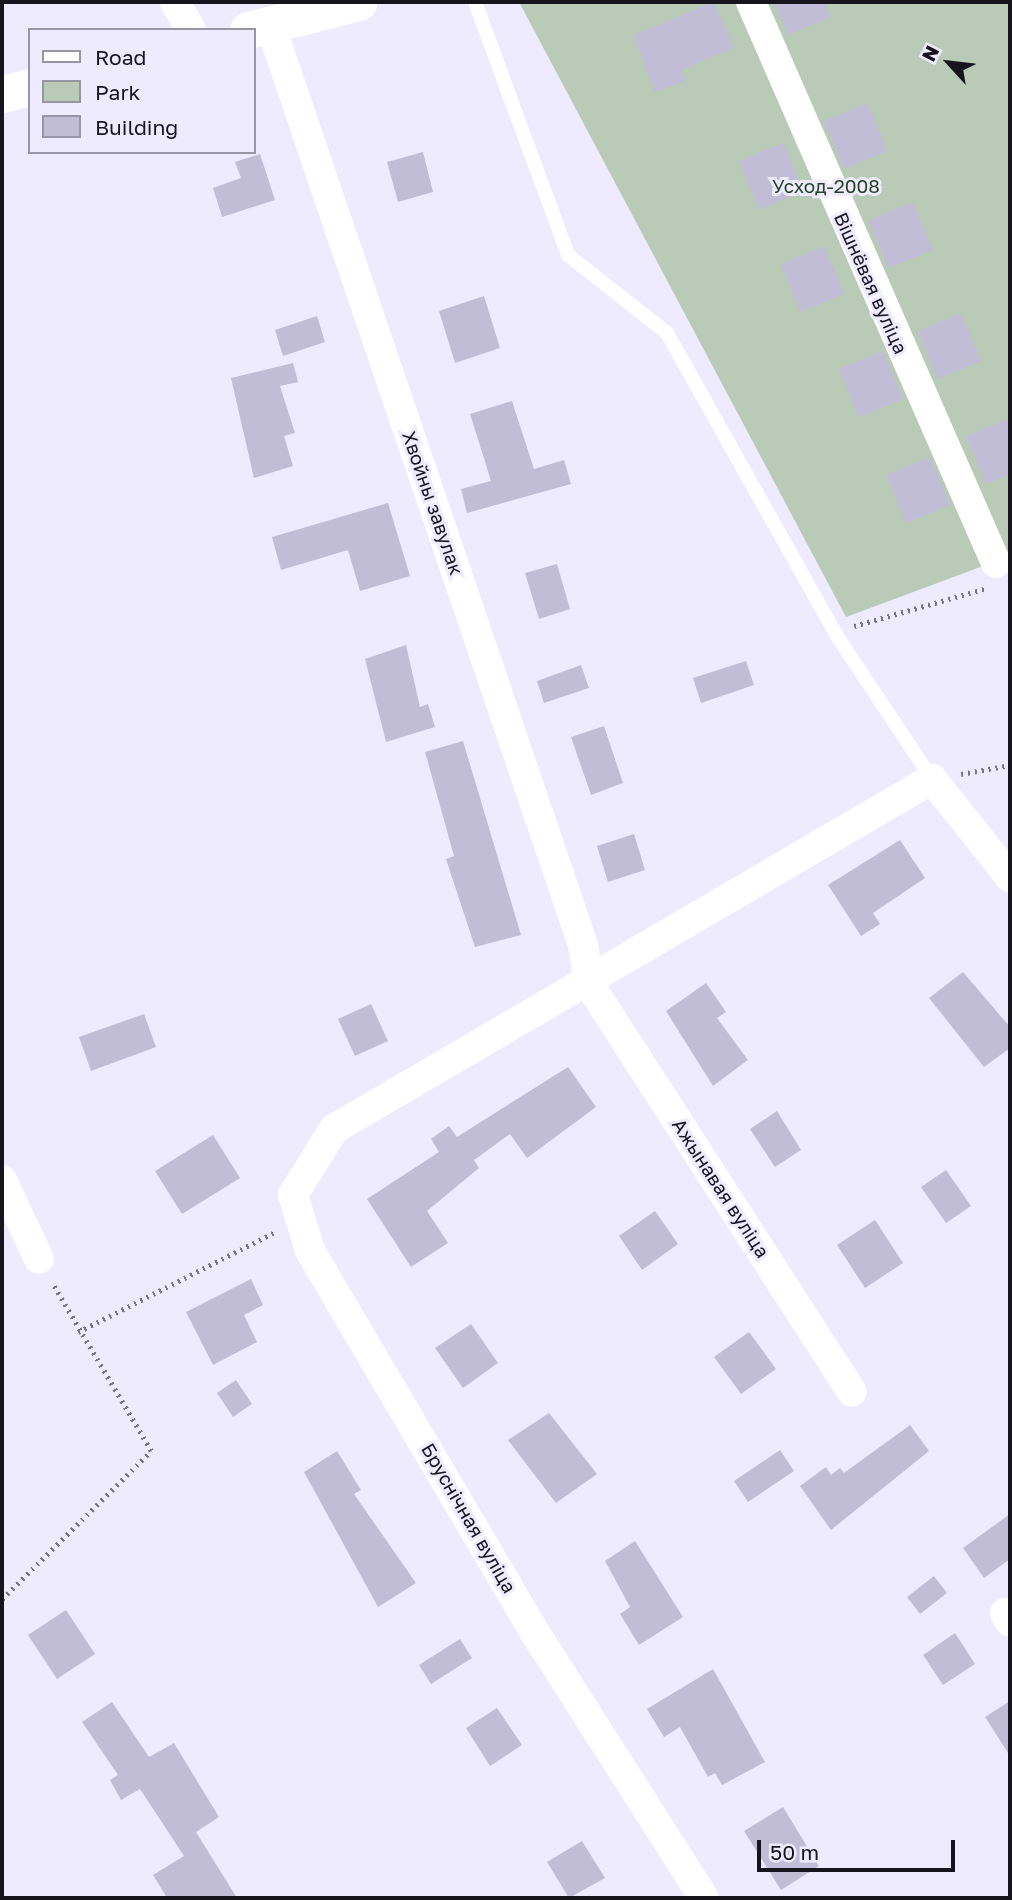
<!DOCTYPE html>
<html>
<head>
<meta charset="utf-8">
<style>
  body { margin:0 }
  #map { position:relative; width:1012px; height:1900px; overflow:hidden; background:#eeeaff; font-family:"Golos Text",sans-serif }
  div>[style] { position:absolute }
  .green>* { inset:0; background:#b9cab6 }
  .building>* { inset:0; background:#c1bdd6 }
  .path>* { height:4.5px; margin-top:-2.25px; transform-origin:0; background:repeating-linear-gradient(90deg,#787583 0 2px,transparent 0 7px) }
  .service>* { height:14px; margin:-7px; padding:0 7px; transform-origin:7px; border-radius:7px; background:#fff }
  .minor>* { height:30px; margin:-15px; padding:0 15px; transform-origin:15px; border-radius:15px; background:#fff }
  .tertiary>* { height:37px; margin:-18.5px; padding:0 18.5px; transform-origin:18.5px; border-radius:18.5px; background:#fff }
  span { translate:-50% -50%; white-space:nowrap; text-align:center; line-height:1.15; -webkit-text-stroke:6px #eeeaff; paint-order:stroke }
  .park-label { font-size:19px; color:#244420 }
  .street-label { font-size:19px; color:#16151d }
  .frame { position:absolute; inset:0; border:4px solid #16151d; pointer-events:none }
  .legend { position:absolute; left:28px; top:28px; width:228px; height:126px; box-sizing:border-box; background:#eeeaff; border:2px solid #9895a5; margin:0; padding:9px 12px; list-style:none; font-size:21px; color:#16151d }
  .legend li { display:flex; align-items:center; gap:14px; height:35px }
  .legend b { width:35px; border:2px solid #9895a5 }
  .north { position:absolute; left:914px; top:28px; width:70px; height:70px; -webkit-text-stroke:5px #eeeaff; paint-order:stroke; rotate:297deg; font-size:19px; font-weight:700; line-height:28px; text-align:center; color:#16151d }
  .north::after { content:''; display:block; margin:auto; width:24px; height:32px; background:#16151d; clip-path:polygon(50% 0,100% 100%,50% 72%,0 100%) }
  .scale { position:absolute; left:757px; top:1840px; width:198px; height:32px; box-sizing:border-box; border:4px solid #16151d; border-top:0; padding-left:9px; font-size:21px; line-height:24px; white-space:nowrap; color:#16151d; -webkit-text-stroke:5px #eeeaff; paint-order:stroke }
</style>
</head>
<body>
<div id="map">
  <div class="green">
    <i style="clip-path:polygon(519px 2px,1010px 2px,1010px 556px,846px 617px)"></i>
  </div>
  <div class="building">
    <i style="clip-path:polygon(714px 2px,734px 48px,682px 70px,686px 81px,655px 92px,633px 35px)"></i>
    <i style="clip-path:polygon(774px 2px,825px 2px,831px 17px,788px 35px)"></i>
    <i style="clip-path:polygon(868px 103px,887px 151px,844px 169px,824px 121px)"></i>
    <i style="clip-path:polygon(783px 143px,803px 191px,759px 210px,739px 161px)"></i>
    <i style="clip-path:polygon(423px 152px,433px 192px,398px 202px,387px 162px)"></i>
    <i style="clip-path:polygon(260px 154px,275px 200px,222px 217px,213px 188px,241px 178px,235px 162px)"></i>
    <i style="clip-path:polygon(913px 202px,933px 250px,888px 268px,869px 220px)"></i>
    <i style="clip-path:polygon(824px 246px,844px 294px,800px 312px,781px 264px)"></i>
    <i style="clip-path:polygon(484px 296px,500px 348px,455px 363px,439px 311px)"></i>
    <i style="clip-path:polygon(961px 313px,981px 361px,937px 379px,918px 331px)"></i>
    <i style="clip-path:polygon(317px 316px,325px 342px,283px 356px,275px 330px)"></i>
    <i style="clip-path:polygon(883px 351px,903px 399px,859px 417px,839px 369px)"></i>
    <i style="clip-path:polygon(293px 363px,298px 382px,280px 386px,295px 433px,284px 436px,293px 466px,254px 478px,231px 378px)"></i>
    <i style="clip-path:polygon(512px 401px,534px 469px,564px 460px,571px 484px,467px 513px,461px 489px,491px 481px,470px 414px)"></i>
    <i style="clip-path:polygon(1010px 418px,1010px 474px,986px 484px,966px 436px)"></i>
    <i style="clip-path:polygon(930px 457px,950px 505px,906px 523px,886px 475px)"></i>
    <i style="clip-path:polygon(388px 503px,410px 576px,360px 591px,348px 550px,281px 570px,272px 537px)"></i>
    <i style="clip-path:polygon(557px 564px,570px 609px,539px 619px,525px 573px)"></i>
    <i style="clip-path:polygon(406px 645px,420px 707px,428px 704px,435px 727px,386px 742px,365px 659px)"></i>
    <i style="clip-path:polygon(746px 661px,754px 685px,701px 703px,693px 678px)"></i>
    <i style="clip-path:polygon(581px 665px,589px 688px,544px 703px,537px 681px)"></i>
    <i style="clip-path:polygon(604px 726px,623px 783px,591px 795px,571px 737px)"></i>
    <i style="clip-path:polygon(463px 741px,521px 935px,475px 947px,446px 859px,454px 856px,425px 752px)"></i>
    <i style="clip-path:polygon(634px 834px,645px 870px,608px 882px,597px 846px)"></i>
    <i style="clip-path:polygon(900px 840px,925px 878px,873px 913px,880px 924px,861px 936px,828px 885px)"></i>
    <i style="clip-path:polygon(963px 972px,1010px 1027px,1010px 1048px,984px 1067px,929px 998px)"></i>
    <i style="clip-path:polygon(706px 983px,726px 1012px,717px 1018px,748px 1060px,713px 1086px,666px 1011px)"></i>
    <i style="clip-path:polygon(371px 1004px,388px 1041px,355px 1056px,338px 1019px)"></i>
    <i style="clip-path:polygon(144px 1014px,156px 1047px,91px 1071px,79px 1037px)"></i>
    <i style="clip-path:polygon(568px 1067px,596px 1107px,527px 1158px,510px 1134px,474px 1160px,479px 1168px,427px 1211px,448px 1243px,411px 1267px,367px 1199px,439px 1152px,431px 1139px,449px 1126px,457px 1137px)"></i>
    <i style="clip-path:polygon(777px 1111px,801px 1150px,775px 1167px,750px 1129px)"></i>
    <i style="clip-path:polygon(213px 1135px,240px 1178px,182px 1214px,155px 1171px)"></i>
    <i style="clip-path:polygon(946px 1170px,971px 1206px,946px 1223px,921px 1187px)"></i>
    <i style="clip-path:polygon(655px 1211px,678px 1244px,642px 1270px,619px 1236px)"></i>
    <i style="clip-path:polygon(875px 1220px,903px 1263px,865px 1288px,837px 1245px)"></i>
    <i style="clip-path:polygon(251px 1279px,263px 1305px,244px 1315px,257px 1342px,213px 1365px,186px 1312px)"></i>
    <i style="clip-path:polygon(471px 1324px,498px 1363px,463px 1388px,435px 1348px)"></i>
    <i style="clip-path:polygon(749px 1332px,776px 1369px,741px 1394px,714px 1357px)"></i>
    <i style="clip-path:polygon(236px 1380px,252px 1404px,233px 1417px,217px 1393px)"></i>
    <i style="clip-path:polygon(549px 1413px,597px 1474px,556px 1503px,508px 1440px)"></i>
    <i style="clip-path:polygon(910px 1425px,929px 1451px,831px 1530px,800px 1486px,826px 1467px,831px 1475px,840px 1468px,844px 1473px)"></i>
    <i style="clip-path:polygon(780px 1450px,794px 1471px,748px 1502px,734px 1481px)"></i>
    <i style="clip-path:polygon(337px 1451px,361px 1490px,354px 1494px,416px 1583px,378px 1607px,304px 1472px)"></i>
    <i style="clip-path:polygon(1010px 1514px,1010px 1559px,984px 1578px,963px 1548px)"></i>
    <i style="clip-path:polygon(635px 1541px,683px 1617px,639px 1645px,620px 1614px,630px 1607px,605px 1561px)"></i>
    <i style="clip-path:polygon(934px 1576px,947px 1593px,920px 1614px,907px 1597px)"></i>
    <i style="clip-path:polygon(66px 1610px,95px 1654px,57px 1679px,28px 1635px)"></i>
    <i style="clip-path:polygon(955px 1633px,975px 1664px,943px 1685px,923px 1655px)"></i>
    <i style="clip-path:polygon(460px 1639px,472px 1658px,431px 1684px,419px 1665px)"></i>
    <i style="clip-path:polygon(713px 1669px,765px 1762px,722px 1785px,715px 1773px,708px 1777px,680px 1727px,664px 1737px,647px 1709px)"></i>
    <i style="clip-path:polygon(1010px 1701px,1010px 1756px,985px 1717px)"></i>
    <i style="clip-path:polygon(112px 1702px,149px 1757px,174px 1743px,219px 1817px,196px 1832px,237px 1898px,167px 1898px,153px 1875px,184px 1856px,140px 1789px,121px 1800px,110px 1780px,118px 1775px,82px 1722px)"></i>
    <i style="clip-path:polygon(497px 1708px,522px 1745px,490px 1766px,466px 1728px)"></i>
    <i style="clip-path:polygon(783px 1807px,819px 1866px,781px 1890px,744px 1831px)"></i>
    <i style="clip-path:polygon(582px 1841px,605px 1878px,569px 1898px,547px 1862px)"></i>
  </div>
  <div class="path">
    <i style="left:854px;top:626px;width:138px;rotate:-15.9deg"></i>
    <i style="left:961px;top:774px;width:50px;rotate:-10.4deg"></i>
    <i style="left:78px;top:1332px;width:223px;rotate:-26.9deg"></i>
    <i style="left:2px;top:1599px;width:210px;rotate:-44.8deg"></i>
    <i style="left:151px;top:1451px;width:195px;rotate:-120.5deg"></i>
  </div>
  <div class="service">
    <i style="left:475px;top:2px;width:270px;rotate:69.8deg"></i>
    <i style="left:568px;top:255px;width:126px;rotate:38.2deg"></i>
    <i style="left:667px;top:333px;width:347px;rotate:60.7deg"></i>
    <i style="left:837px;top:636px;width:172px;rotate:56.4deg"></i>
  </div>
  <div class="minor">
    <i style="left:175px;top:2px;width:32px;rotate:60deg"></i>
    <i style="left:751px;top:2px;width:612px;rotate:66.41deg"></i>
    <i style="left:270px;top:24px;width:973px;rotate:71.23deg"></i>
    <i style="left:583px;top:945px;width:39px;rotate:81deg"></i>
    <i style="left:589px;top:984px;width:485px;rotate:57.2deg"></i>
    <i style="left:2px;top:1180px;width:87px;rotate:64.9deg"></i>
    <i style="left:1005px;top:1613px;width:10px;rotate:61deg"></i>
    <i style="left:704px;top:1898px;width:317px;rotate:-122.5deg"></i>
    <i style="left:534px;top:1631px;width:442px;rotate:-120.5deg"></i>
    <i style="left:310px;top:1250px;width:58px;rotate:-107.2deg"></i>
    <i style="left:293px;top:1195px;width:78px;rotate:-58.2deg"></i>
    <i style="left:334px;top:1129px;width:693px;rotate:-30.34deg"></i>
    <i style="left:932px;top:779px;width:125px;rotate:51.5deg"></i>
  </div>
  <div class="tertiary">
    <i style="left:248px;top:30px;width:114px;rotate:-14.2deg"></i>
    <i style="left:2px;top:94px;width:29px;rotate:-14deg"></i>
  </div>
  <div class="park-label">
    <span style="left:826px;top:186px">Усход-2008</span>
  </div>
  <div class="street-label">
    <span style="left:871px;top:283px;rotate:66deg">Вішнёвая вуліца</span>
    <span style="left:433px;top:503px;rotate:71deg">Хвойны завулак</span>
    <span style="left:721px;top:1188px;rotate:57deg">Ажынавая вуліца</span>
    <span style="left:469px;top:1518px;rotate:60deg">Бруснічная вуліца</span>
  </div>
  <div class="frame"></div>
  <ul class="legend">
  <li><b style="height:9px;background:#fff"></b>Road</li>
  <li><b style="height:19px;background:#b9cab6"></b>Park</li>
  <li><b style="height:19px;background:#c1bdd6"></b>Building</li>
  </ul>
  <div class="north">N</div>
  <div class="scale">50 m</div>
</div>
</body>
</html>
